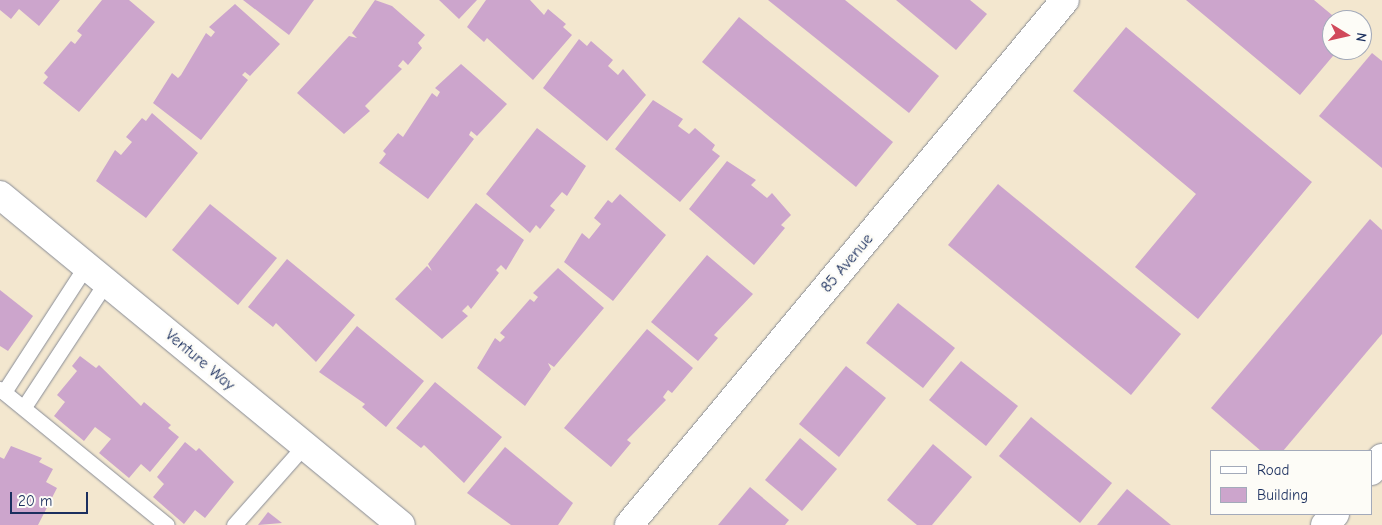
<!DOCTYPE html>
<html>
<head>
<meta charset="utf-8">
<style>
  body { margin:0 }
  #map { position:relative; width:1382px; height:525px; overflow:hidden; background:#f3e7cf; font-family:"Comic Neue",sans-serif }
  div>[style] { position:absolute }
  .building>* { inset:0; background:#cca5cc }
  .roads { filter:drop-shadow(0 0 1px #878b96) drop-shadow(0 0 1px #878b96) }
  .service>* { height:15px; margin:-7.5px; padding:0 7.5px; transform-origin:7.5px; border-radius:7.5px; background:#fff }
  .minor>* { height:28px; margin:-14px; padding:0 14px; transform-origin:14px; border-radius:14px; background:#fff }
  .tertiary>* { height:28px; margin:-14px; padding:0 14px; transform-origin:14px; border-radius:14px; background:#fff }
  .primary>* { height:28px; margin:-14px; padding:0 14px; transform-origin:14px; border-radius:14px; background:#fff }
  span { translate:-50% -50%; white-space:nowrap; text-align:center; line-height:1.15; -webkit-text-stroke:5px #fdfcf7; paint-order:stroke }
  .street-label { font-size:16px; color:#1b2f5e }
  .legend { position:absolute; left:1210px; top:450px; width:162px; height:65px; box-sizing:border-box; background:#fdfcf7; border:1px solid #a3aaba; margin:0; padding:6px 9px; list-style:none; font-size:15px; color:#1b2f5e }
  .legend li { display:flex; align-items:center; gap:10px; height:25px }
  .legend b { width:25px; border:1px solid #a3aaba }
  .north { position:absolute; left:1322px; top:10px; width:50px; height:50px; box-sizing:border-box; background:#fdfcf7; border:1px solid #a3aaba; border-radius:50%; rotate:99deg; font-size:14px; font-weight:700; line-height:20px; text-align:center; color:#1b2f5e }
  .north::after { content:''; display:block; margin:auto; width:18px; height:22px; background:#d1495b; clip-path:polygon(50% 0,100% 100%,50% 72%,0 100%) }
  .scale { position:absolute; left:10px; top:492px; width:78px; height:22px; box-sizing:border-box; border:2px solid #1b2f5e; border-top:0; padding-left:6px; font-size:15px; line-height:18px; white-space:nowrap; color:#1b2f5e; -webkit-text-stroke:4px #fdfcf7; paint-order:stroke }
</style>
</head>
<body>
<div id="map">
  <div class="building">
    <i style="clip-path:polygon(0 0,60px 0,39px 26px,19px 9px,11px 19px,0 10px)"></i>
    <i style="clip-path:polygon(102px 0,129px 0,155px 22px,79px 112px,43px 83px,48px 77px,44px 73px,71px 41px,75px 44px,82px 35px,77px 31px)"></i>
    <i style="clip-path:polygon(243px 0,314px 0,289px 35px)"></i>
    <i style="clip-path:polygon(375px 0,392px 6px,425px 35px,418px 43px,422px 48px,408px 65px,403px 60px,398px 66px,402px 69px,365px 106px,370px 111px,344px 134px,297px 93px,349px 36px,357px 38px,352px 33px)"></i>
    <i style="clip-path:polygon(439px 0,477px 0,459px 19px)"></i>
    <i style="clip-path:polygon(486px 0,530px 0,544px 15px,548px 9px,566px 24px,563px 27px,572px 35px,533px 80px,487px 38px,484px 42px,467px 27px)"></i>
    <i style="clip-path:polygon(768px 0,845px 0,939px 76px,909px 113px)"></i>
    <i style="clip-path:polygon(896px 0,970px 0,987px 14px,956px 50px)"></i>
    <i style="clip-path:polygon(1186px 0,1314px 0,1338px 20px,1332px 20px,1332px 50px,1338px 50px,1300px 95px)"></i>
    <i style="clip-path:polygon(235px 4px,280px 44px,250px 76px,245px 72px,242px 75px,248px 80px,201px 140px,153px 103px,172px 73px,178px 78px,181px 75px,206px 33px,211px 37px,215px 32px,209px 27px)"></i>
    <i style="clip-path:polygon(739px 17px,893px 142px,856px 187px,702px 62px)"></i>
    <i style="clip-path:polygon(1126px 27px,1312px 182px,1198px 319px,1135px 267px,1196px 194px,1073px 91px)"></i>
    <i style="clip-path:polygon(579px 39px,587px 46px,591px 41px,613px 60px,608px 66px,618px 75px,623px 69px,646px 95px,607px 141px,543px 88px)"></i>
    <i style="clip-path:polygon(1372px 53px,1382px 61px,1382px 168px,1319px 116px)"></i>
    <i style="clip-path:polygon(461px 64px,507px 104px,477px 136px,471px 131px,469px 135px,474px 139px,428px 199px,379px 163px,386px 154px,383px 151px,398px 133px,403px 137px,432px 93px,437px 97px,440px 92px,435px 88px)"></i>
    <i style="clip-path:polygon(653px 100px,683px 119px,678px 126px,689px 134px,695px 128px,715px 145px,712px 150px,720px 156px,680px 202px,615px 149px)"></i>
    <i style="clip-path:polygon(152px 113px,198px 153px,146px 218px,96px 181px,115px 150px,121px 155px,132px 142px,126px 137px,142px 118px,146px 121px)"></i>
    <i style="clip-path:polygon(537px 128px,586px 166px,567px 196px,562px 192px,550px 206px,555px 210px,540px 229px,536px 225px,530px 233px,486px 194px)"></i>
    <i style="clip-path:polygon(727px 161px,756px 180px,751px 185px,767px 198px,772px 193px,791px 215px,781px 225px,785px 228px,754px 265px,689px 209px)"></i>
    <i style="clip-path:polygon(998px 184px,1181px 334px,1131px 395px,948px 245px)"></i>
    <i style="clip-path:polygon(620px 194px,666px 235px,613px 301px,564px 262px,582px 233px,589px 239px,601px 224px,594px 218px,608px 200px,612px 203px)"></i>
    <i style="clip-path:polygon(476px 203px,524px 240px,506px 270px,501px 265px,496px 270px,499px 273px,471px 309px,468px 305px,462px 311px,468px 316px,442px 339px,395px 299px,427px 266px,432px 271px,428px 264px)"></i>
    <i style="clip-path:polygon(210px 204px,277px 258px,238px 305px,172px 250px)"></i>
    <i style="clip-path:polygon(1370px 219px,1382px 230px,1382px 334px,1283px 451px,1261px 451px,1211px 408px)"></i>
    <i style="clip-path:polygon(707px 255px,753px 294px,714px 335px,718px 338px,698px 361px,651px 322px)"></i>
    <i style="clip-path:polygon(287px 259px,355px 315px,316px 362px,276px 323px,273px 327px,248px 307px)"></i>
    <i style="clip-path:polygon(558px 268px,604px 308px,554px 367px,548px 363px,551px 369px,525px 406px,477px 368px,495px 338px,500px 342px,505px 337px,500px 333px,530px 299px,534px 302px,538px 297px,533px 293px)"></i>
    <i style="clip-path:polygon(0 290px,33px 316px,8px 351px,0 346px)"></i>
    <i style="clip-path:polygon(898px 303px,955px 348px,923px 388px,866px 343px)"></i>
    <i style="clip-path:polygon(357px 326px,424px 381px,386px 427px,362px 407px,365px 404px,319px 372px)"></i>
    <i style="clip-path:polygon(647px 329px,693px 368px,672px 393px,668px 390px,663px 397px,666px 400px,627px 440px,631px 443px,611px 467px,564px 428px)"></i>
    <i style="clip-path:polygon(80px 356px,96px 368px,99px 365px,141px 406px,144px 402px,171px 425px,168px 428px,179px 437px,150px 472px,141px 464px,129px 478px,99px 453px,111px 439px,95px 427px,84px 441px,54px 416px,65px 402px,57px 395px,77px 371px,72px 366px)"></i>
    <i style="clip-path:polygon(961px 361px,1018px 406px,986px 446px,929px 400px)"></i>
    <i style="clip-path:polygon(846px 366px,886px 398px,839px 457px,799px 424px)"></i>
    <i style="clip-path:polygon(435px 382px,502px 437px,464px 483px,424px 445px,421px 448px,396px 428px)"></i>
    <i style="clip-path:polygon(1031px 417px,1112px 483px,1080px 523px,999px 456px)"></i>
    <i style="clip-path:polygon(800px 438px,837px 469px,802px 511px,765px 480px)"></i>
    <i style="clip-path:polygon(185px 442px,196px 451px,199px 448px,234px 482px,205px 518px,195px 510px,184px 524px,153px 497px,164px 484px,157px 477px)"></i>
    <i style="clip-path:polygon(933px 444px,972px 477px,932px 525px,917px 525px,887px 500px)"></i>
    <i style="clip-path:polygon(11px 446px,42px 458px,39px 462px,53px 469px,46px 482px,57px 488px,38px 525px,0 525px,0 457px,4px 459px)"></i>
    <i style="clip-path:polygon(505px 447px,573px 503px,558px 525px,511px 525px,467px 493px)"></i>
    <i style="clip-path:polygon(750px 487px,789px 520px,785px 525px,718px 525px)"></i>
    <i style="clip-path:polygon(1127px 489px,1171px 525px,1097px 525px)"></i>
    <i style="clip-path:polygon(268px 512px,282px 523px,258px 525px)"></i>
  </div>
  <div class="roads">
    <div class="service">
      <i style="left:0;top:389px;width:215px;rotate:39.2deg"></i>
      <i style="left:4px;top:392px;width:153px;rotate:-57deg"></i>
      <i style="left:24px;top:407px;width:149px;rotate:-56.7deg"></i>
      <i style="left:234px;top:525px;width:104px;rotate:-48.5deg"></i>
    </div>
    <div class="minor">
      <i style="left:629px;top:525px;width:682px;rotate:-50.29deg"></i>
    </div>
    <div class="tertiary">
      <i style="left:0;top:195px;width:519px;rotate:39.45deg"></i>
    </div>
    <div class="primary">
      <i style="left:1371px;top:471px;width:17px;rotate:-50deg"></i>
      <i style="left:1325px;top:525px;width:15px;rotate:-48deg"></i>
    </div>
  </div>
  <div class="street-label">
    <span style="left:847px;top:263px;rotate:-50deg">85 Avenue</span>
    <span style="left:200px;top:360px;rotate:40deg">Venture Way</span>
  </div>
  <ul class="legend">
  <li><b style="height:6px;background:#fff"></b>Road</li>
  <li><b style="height:14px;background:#cca5cc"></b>Building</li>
  </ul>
  <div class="north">N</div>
  <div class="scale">20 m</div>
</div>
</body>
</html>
